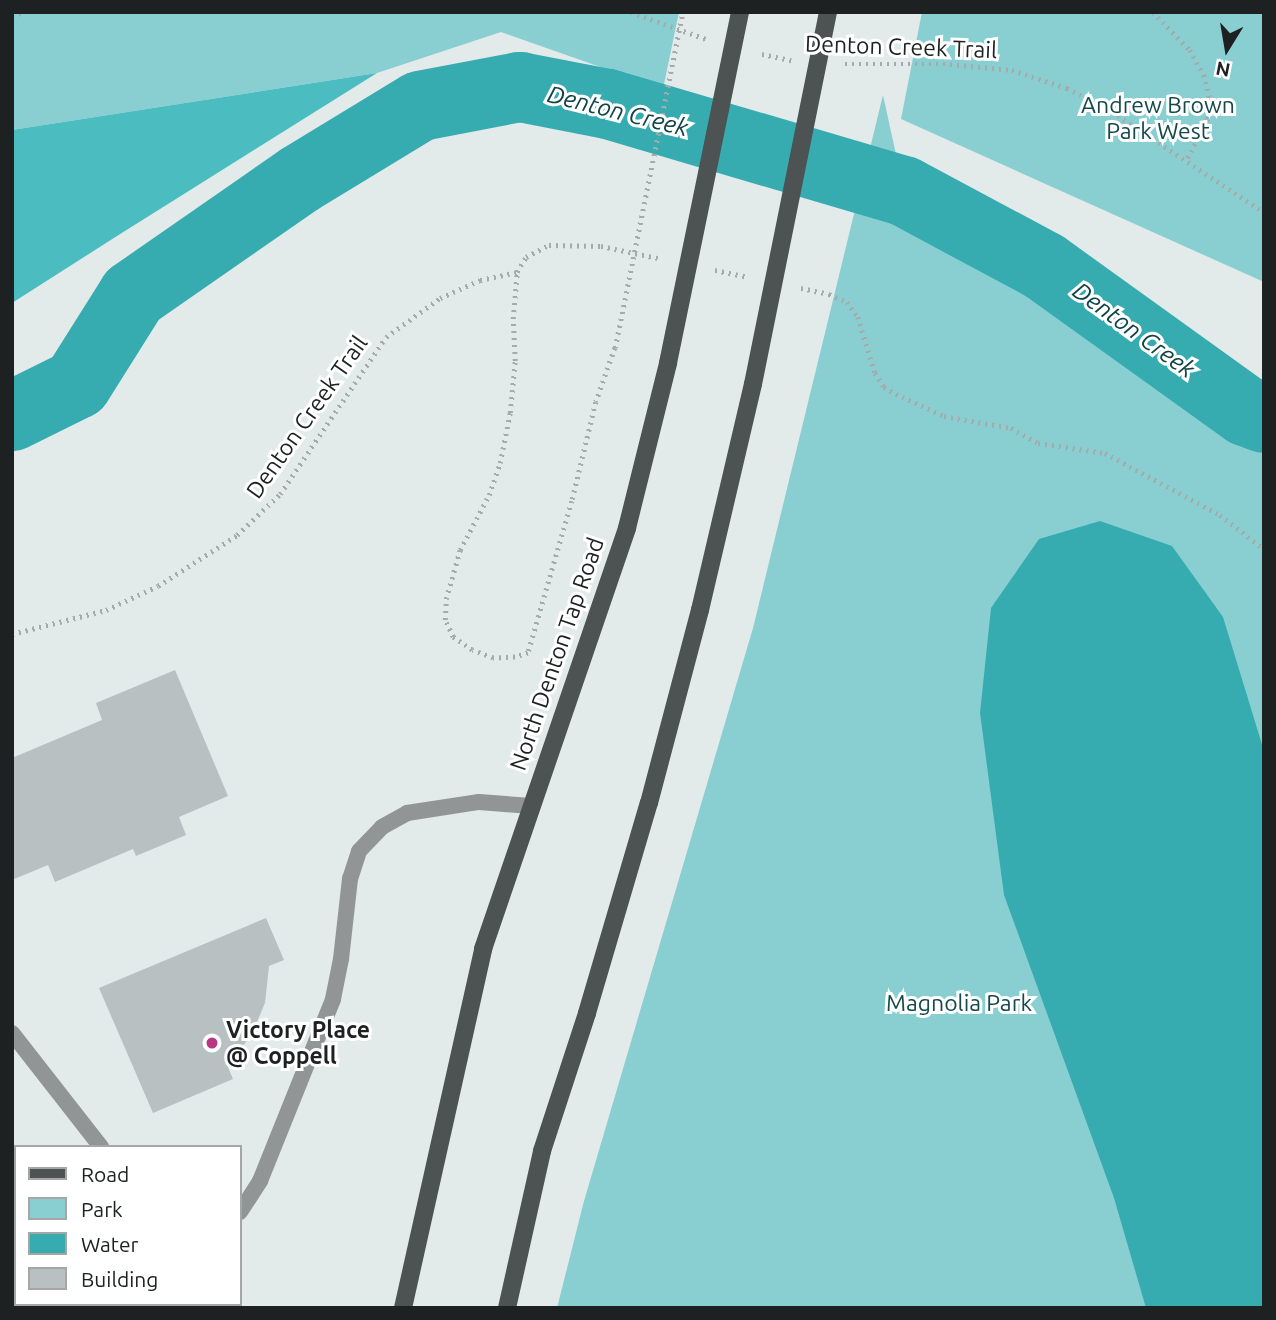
<!DOCTYPE html>
<html>
<head>
<meta charset="utf-8">
<style>
  body { margin:0 }
  #map { position:relative; width:1276px; height:1320px; overflow:hidden; background:#e2eaea; font-family:Ubuntu,sans-serif }
  div>[style] { position:absolute }
  .green>* { inset:0; background:#89cfd2 }
  .forest>* { inset:0; background:#4bbdc1 }
  .water>* { inset:0; background:#36acb1 }
  .river>* { height:70px; margin:-35px; padding:0 35px; transform-origin:35px; border-radius:35px; background:#36acb1 }
  .building>* { inset:0; background:#b9c0c1 }
  .path>* { height:4.5px; margin-top:-2.25px; transform-origin:0; background:repeating-linear-gradient(90deg,#a5abab 0 2px,transparent 0 7px) }
  .lane>* { height:16px; margin:-8px; padding:0 8px; transform-origin:8px; border-radius:8px; background:#929595 }
  .street>* { height:18px; margin:-9px; padding:0 9px; transform-origin:9px; border-radius:9px; background:#929595 }
  .primary>* { height:18px; margin:-9px; padding:0 9px; transform-origin:9px; border-radius:9px; background:#4d5252 }
  .path-bridge>* { height:4.5px; margin-top:-2.25px; transform-origin:0; background:repeating-linear-gradient(90deg,#a5abab 0 2px,transparent 0 7px) }
  .primary-bridge>* { height:18px; margin:-9px; padding:0 9px; transform-origin:9px; border-radius:9px; background:#4d5252 }
  .dots>* { width:19px; height:19px; translate:-50% -50%; box-sizing:border-box; border:4px solid #fff; border-radius:50% }
  span { translate:-50% -50%; white-space:nowrap; text-align:center; line-height:1.15; -webkit-text-stroke:6px #fff; paint-order:stroke }
  .street-label { font-size:23px; color:#1e2121 }
  .park-label { font-size:23px; color:#16494b }
  .poi-label { font-size:23px; color:#1e2121; font-weight:700 }
  .left { translate:0 -50%; text-align:left }
  .water-label { font-size:24px; color:#104446; font-style:italic }
  .frame { position:absolute; inset:0; border:14px solid #1e2121; pointer-events:none }
  .legend { position:absolute; left:14px; top:1145px; width:228px; height:161px; box-sizing:border-box; background:#fff; border:2px solid #a5a6a6; margin:0; padding:9px 12px; list-style:none; font-size:21px; color:#1e2121 }
  .legend li { display:flex; align-items:center; gap:14px; height:35px }
  .legend b { width:35px; border:2px solid #a5a6a6 }
  .north { position:absolute; left:1192px; top:14px; width:70px; height:70px; -webkit-text-stroke:5px #fff; paint-order:stroke; rotate:191deg; font-size:19px; font-weight:700; line-height:28px; text-align:center; color:#1e2121 }
  .north::after { content:''; display:block; margin:auto; width:24px; height:32px; background:#1e2121; clip-path:polygon(50% 0,100% 100%,50% 72%,0 100%) }
</style>
</head>
<body>
<div id="map">
  <div class="green">
    <i style="clip-path:polygon(12px 12px,679px 12px,663px 89px,501px 32px,377px 73px,12px 130px)"></i>
    <i style="clip-path:polygon(922px 12px,1264px 12px,1264px 282px,901px 119px)"></i>
    <i style="clip-path:polygon(883px 95px,904px 191px,1044px 266px,1246px 411px,1264px 418px,1264px 1308px,557px 1308px,584px 1201px,753px 628px)"></i>
  </div>
  <div class="forest">
    <i style="clip-path:polygon(377px 73px,117px 236px,12px 303px,12px 130px)"></i>
  </div>
  <div class="water">
    <i style="clip-path:polygon(1100px 521px,1172px 546px,1223px 617px,1264px 751px,1264px 1308px,1146px 1308px,1114px 1198px,1004px 895px,980px 713px,991px 608px,1039px 539px)"></i>
  </div>
  <div class="river">
    <i style="left:12px;top:416px;width:72px;rotate:-26.2deg"></i>
    <i style="left:77px;top:384px;width:105px;rotate:-57.8deg"></i>
    <i style="left:133px;top:295px;width:203px;rotate:-34.8deg"></i>
    <i style="left:300px;top:179px;width:140px;rotate:-31.3deg"></i>
    <i style="left:420px;top:106px;width:102px;rotate:-10.8deg"></i>
    <i style="left:520px;top:87px;width:90px;rotate:10.9deg"></i>
    <i style="left:608px;top:104px;width:309px;rotate:16.4deg"></i>
    <i style="left:904px;top:191px;width:159px;rotate:28.2deg"></i>
    <i style="left:1044px;top:266px;width:249px;rotate:35.7deg"></i>
    <i style="left:1246px;top:411px;width:19px;rotate:21deg"></i>
  </div>
  <div class="building">
    <i style="clip-path:polygon(175px 670px,228px 796px,179px 817px,186px 835px,136px 856px,133px 849px,55px 882px,48px 865px,12px 880px,12px 758px,102px 720px,96px 703px)"></i>
    <i style="clip-path:polygon(266px 918px,284px 960px,269px 966px,265px 1003px,251px 1036px,227px 1065px,233px 1079px,153px 1113px,99px 988px)"></i>
  </div>
  <div class="path">
    <i style="left:631px;top:12px;width:80px;rotate:19.8deg"></i>
    <i style="left:1153px;top:12px;width:53px;rotate:45.8deg"></i>
    <i style="left:1190px;top:50px;width:29px;rotate:61deg"></i>
    <i style="left:1204px;top:75px;width:29px;rotate:76deg"></i>
    <i style="left:1211px;top:103px;width:16px;rotate:101deg"></i>
    <i style="left:1208px;top:119px;width:46px;rotate:117.1deg"></i>
    <i style="left:12px;top:15px;width:14px;rotate:-12deg"></i>
    <i style="left:762px;top:54px;width:30px;rotate:12deg"></i>
    <i style="left:845px;top:64px;width:105px"></i>
    <i style="left:950px;top:64px;width:62px;rotate:5.5deg"></i>
    <i style="left:1012px;top:70px;width:58px;rotate:18.1deg"></i>
    <i style="left:1067px;top:88px;width:44px;rotate:27.1deg"></i>
    <i style="left:1106px;top:108px;width:189px;rotate:33.4deg"></i>
    <i style="left:715px;top:270px;width:34px;rotate:12deg"></i>
    <i style="left:801px;top:288px;width:29px;rotate:12deg"></i>
    <i style="left:829px;top:294px;width:20px;rotate:24deg"></i>
    <i style="left:847px;top:302px;width:19px;rotate:54deg"></i>
    <i style="left:858px;top:317px;width:59px;rotate:73.1deg"></i>
    <i style="left:875px;top:373px;width:17px;rotate:57deg"></i>
    <i style="left:884px;top:387px;width:14px;rotate:30deg"></i>
    <i style="left:896px;top:394px;width:53px;rotate:24.6deg"></i>
    <i style="left:944px;top:416px;width:68px;rotate:10.2deg"></i>
    <i style="left:1011px;top:428px;width:31px;rotate:29deg"></i>
    <i style="left:1038px;top:443px;width:68px;rotate:8.5deg"></i>
    <i style="left:1105px;top:453px;width:131px;rotate:28.3deg"></i>
    <i style="left:1220px;top:515px;width:56px;rotate:37.7deg"></i>
    <i style="left:615px;top:348px;width:57px;rotate:109.4deg"></i>
    <i style="left:596px;top:402px;width:102px;rotate:103.6deg"></i>
    <i style="left:572px;top:501px;width:158px;rotate:106.1deg"></i>
    <i style="left:528px;top:653px;width:14px;rotate:163deg"></i>
    <i style="left:515px;top:657px;width:22px;rotate:177deg"></i>
    <i style="left:493px;top:658px;width:22px;rotate:-159deg"></i>
    <i style="left:472px;top:650px;width:23px;rotate:-146deg"></i>
    <i style="left:453px;top:637px;width:19px;rotate:-115deg"></i>
    <i style="left:445px;top:620px;width:21px;rotate:-87deg"></i>
    <i style="left:446px;top:599px;width:51px;rotate:-74.1deg"></i>
    <i style="left:460px;top:550px;width:62px;rotate:-62.2deg"></i>
    <i style="left:489px;top:495px;width:34px;rotate:-71deg"></i>
    <i style="left:500px;top:463px;width:51px;rotate:-78.7deg"></i>
    <i style="left:510px;top:413px;width:52px;rotate:-84.5deg"></i>
    <i style="left:515px;top:361px;width:42px;rotate:-92.7deg"></i>
    <i style="left:513px;top:319px;width:47px;rotate:-85.1deg"></i>
    <i style="left:517px;top:272px;width:17px;rotate:-59deg"></i>
    <i style="left:526px;top:257px;width:26px;rotate:-28deg"></i>
    <i style="left:549px;top:245px;width:52px;rotate:1.1deg"></i>
    <i style="left:601px;top:246px;width:62px;rotate:12deg"></i>
    <i style="left:12px;top:634px;width:97px;rotate:-14.3deg"></i>
    <i style="left:106px;top:610px;width:57px;rotate:-24.8deg"></i>
    <i style="left:158px;top:586px;width:94px;rotate:-32.8deg"></i>
    <i style="left:237px;top:535px;width:59px;rotate:-43.6deg"></i>
    <i style="left:280px;top:494px;width:189px;rotate:-56deg"></i>
    <i style="left:386px;top:337px;width:67px;rotate:-35.8deg"></i>
    <i style="left:440px;top:298px;width:44px;rotate:-24.2deg"></i>
    <i style="left:480px;top:280px;width:38px;rotate:-12deg"></i>
  </div>
  <div class="lane">
    <i style="left:12px;top:1033px;width:145px;rotate:52deg"></i>
    <i style="left:240px;top:1212px;width:37px;rotate:-57deg"></i>
    <i style="left:260px;top:1181px;width:196px;rotate:-68.1deg"></i>
    <i style="left:333px;top:999px;width:41px;rotate:-78.7deg"></i>
    <i style="left:341px;top:959px;width:81px;rotate:-83.6deg"></i>
    <i style="left:350px;top:879px;width:29px;rotate:-72deg"></i>
    <i style="left:359px;top:851px;width:33px;rotate:-46deg"></i>
    <i style="left:382px;top:827px;width:29px;rotate:-29deg"></i>
    <i style="left:407px;top:813px;width:73px;rotate:-8.7deg"></i>
    <i style="left:479px;top:802px;width:52px;rotate:4.4deg"></i>
  </div>
  <div class="street">
    <i style="left:12px;top:1264px;width:6px;rotate:45deg"></i>
    <i style="left:62px;top:1304px;width:14px;rotate:17deg"></i>
  </div>
  <div class="primary">
    <i style="left:403px;top:1308px;width:368px;rotate:-77.4deg"></i>
    <i style="left:483px;top:949px;width:445px;rotate:-71.1deg"></i>
    <i style="left:627px;top:528px;width:170px;rotate:-76deg"></i>
    <i style="left:507px;top:1308px;width:161px;rotate:-77.4deg"></i>
    <i style="left:542px;top:1151px;width:145px;rotate:-71.9deg"></i>
    <i style="left:587px;top:1013px;width:219px;rotate:-73.6deg"></i>
    <i style="left:649px;top:803px;width:200px;rotate:-75.2deg"></i>
    <i style="left:700px;top:610px;width:232px;rotate:-76.8deg"></i>
  </div>
  <div class="path-bridge">
    <i style="left:615px;top:348px;width:343px;rotate:-78.6deg"></i>
  </div>
  <div class="primary-bridge">
    <i style="left:668px;top:363px;width:358px;rotate:-78.4deg"></i>
    <i style="left:753px;top:384px;width:379px;rotate:-78.6deg"></i>
  </div>
  <div class="dots">
    <i style="left:212px;top:1043px;background:#b73782"></i>
  </div>
  <div class="street-label">
    <span style="left:901px;top:47px;rotate:2deg">Denton Creek Trail</span>
    <span style="left:307px;top:417px;rotate:-55deg">Denton Creek Trail</span>
    <span style="left:557px;top:654px;rotate:-71deg">North Denton Tap Road</span>
  </div>
  <div class="park-label">
    <span style="left:1158px;top:118px">Andrew Brown<br>Park West</span>
    <span style="left:959px;top:1003px">Magnolia Park</span>
  </div>
  <div class="poi-label">
    <span class="left" style="left:226px;top:1043px">Victory Place<br>@ Coppell</span>
  </div>
  <div class="water-label">
    <span style="left:618px;top:111px;rotate:14deg">Denton Creek</span>
    <span style="left:1134px;top:330px;rotate:36deg">Denton Creek</span>
  </div>
  <div class="frame"></div>
  <ul class="legend">
  <li><b style="height:9px;background:#4d5252"></b>Road</li>
  <li><b style="height:19px;background:#89cfd2"></b>Park</li>
  <li><b style="height:19px;background:#36acb1"></b>Water</li>
  <li><b style="height:19px;background:#b9c0c1"></b>Building</li>
  </ul>
  <div class="north">N</div>
</div>
</body>
</html>
